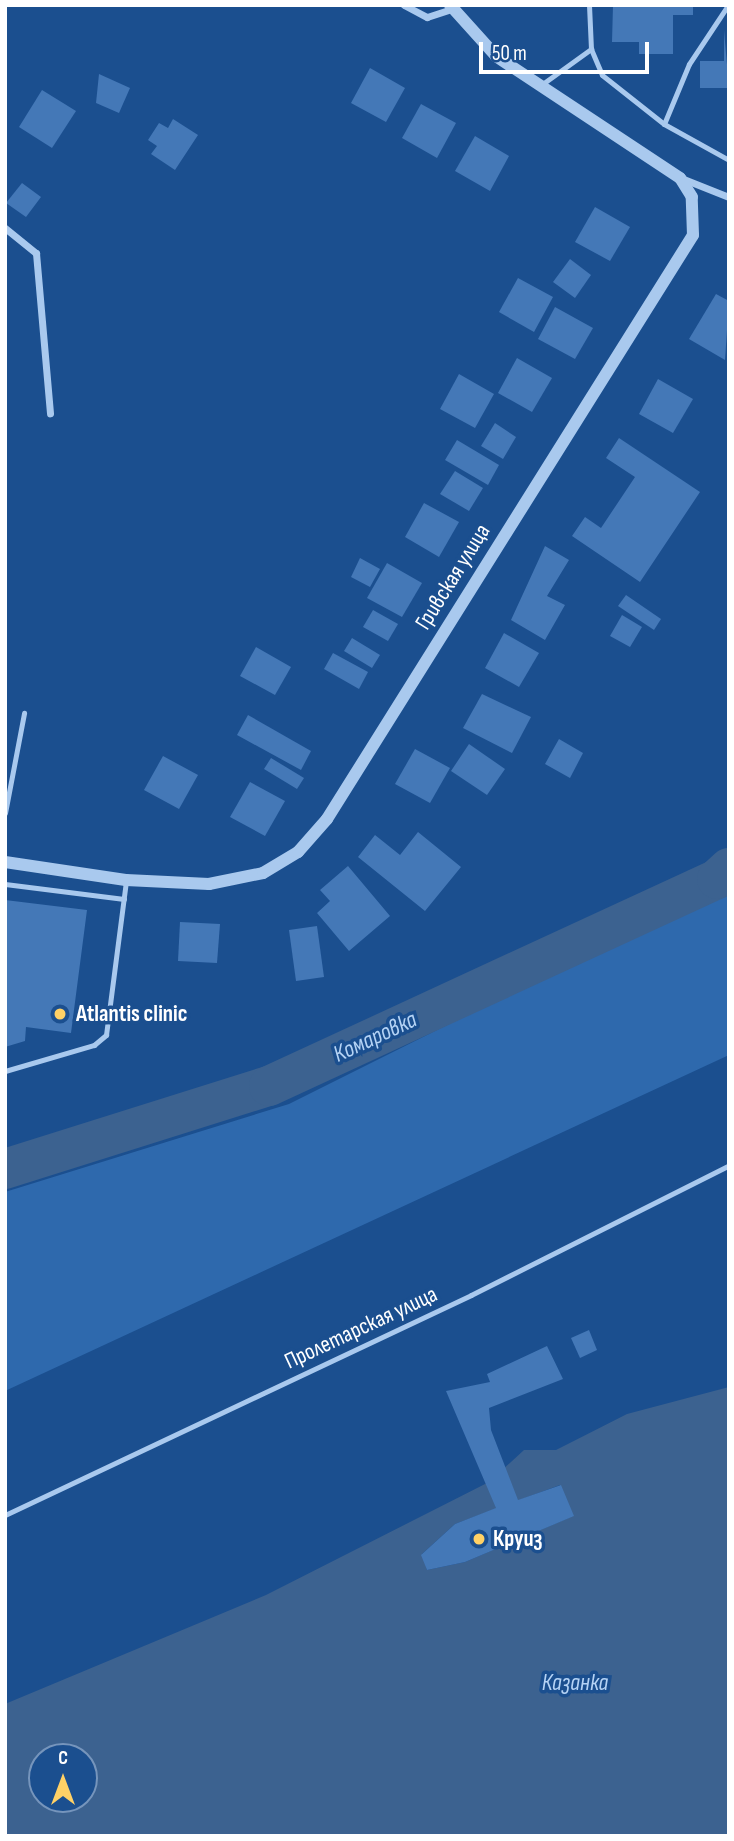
<!DOCTYPE html>
<html>
<head>
<meta charset="utf-8">
<style>
  body { margin:0 }
  #map { position:relative; width:734px; height:1841px; overflow:hidden; background:#1b4f8f; font-family:"Sofia Sans Condensed",sans-serif }
  div>[style] { position:absolute }
  .green>* { inset:0; background:#2e69ad }
  .water>* { inset:0; background:#3c6290 }
  .river>* { height:40px; margin:-20px; padding:0 20px; transform-origin:20px; border-radius:20px; background:#3c6290 }
  .building>* { inset:0; background:#4478b7 }
  .service>* { height:5px; margin:-2.5px; padding:0 2.5px; transform-origin:2.5px; border-radius:2.5px; background:#a9c9ee }
  .minor>* { height:7px; margin:-3.5px; padding:0 3.5px; transform-origin:3.5px; border-radius:3.5px; background:#a9c9ee }
  .tertiary>* { height:12px; margin:-6px; padding:0 6px; transform-origin:6px; border-radius:6px; background:#a9c9ee }
  .dots>* { width:19px; height:19px; translate:-50% -50%; box-sizing:border-box; border:4px solid #1b4f8f; border-radius:50% }
  span { translate:-50% -50%; white-space:nowrap; text-align:center; line-height:1.15; -webkit-text-stroke:7px #1b4f8f; paint-order:stroke }
  .street-label { font-size:23px; color:#fff }
  .poi-label { font-size:23px; color:#fff; font-weight:700 }
  .left { translate:0 -50%; text-align:left }
  .water-label { font-size:24px; color:#b5d3f5; font-style:italic }
  .frame { position:absolute; inset:0; border:7px solid #fff; pointer-events:none }
  .north { position:absolute; left:28px; top:1743px; width:70px; height:70px; box-sizing:border-box; background:#1b4f8f; border:2px solid #7695bc; border-radius:50%; rotate:0deg; font-size:19px; font-weight:700; line-height:28px; text-align:center; color:#fff }
  .north::after { content:''; display:block; margin:auto; width:24px; height:32px; background:#ffd166; clip-path:polygon(50% 0,100% 100%,50% 72%,0 100%) }
  .scale { position:absolute; left:479px; top:42px; width:170px; height:32px; box-sizing:border-box; border:4px solid #fff; border-top:0; padding-left:9px; font-size:21px; line-height:24px; white-space:nowrap; color:#fff; -webkit-text-stroke:5px #1b4f8f; paint-order:stroke }
</style>
</head>
<body>
<div id="map">
  <div class="green">
    <i style="clip-path:polygon(729px 884px,729px 1055px,5px 1391px,5px 1192px,289px 1104px)"></i>
  </div>
  <div class="water">
    <i style="clip-path:polygon(evenodd,729px 1387px,729px 1836px,5px 1836px,5px 1704px,266px 1595px,489px 1482px,524px 1450px,556px 1450px,627px 1414px,729px 1387px,560px 1485px,573px 1516px,465px 1562px,427px 1570px,422px 1554px,455px 1524px,560px 1485px,729px 1387px,42px 1757px,84px 1757px,84px 1799px,42px 1799px,42px 1757px)"></i>
  </div>
  <div class="river">
    <i style="left:5px;top:1169px;width:277px;rotate:-17.5deg"></i>
    <i style="left:269px;top:1086px;width:494px;rotate:-24.8deg"></i>
    <i style="left:717px;top:879px;width:16px;rotate:-43deg"></i>
  </div>
  <div class="building">
    <i style="clip-path:polygon(613px 5px,693px 5px,693px 15px,673px 15px,673px 54px,639px 54px,639px 42px,612px 42px)"></i>
    <i style="clip-path:polygon(724px 30px,729px 88px,700px 88px,700px 61px,724px 61px)"></i>
    <i style="clip-path:polygon(370px 68px,405px 88px,386px 122px,351px 103px)"></i>
    <i style="clip-path:polygon(99px 74px,130px 88px,119px 113px,96px 103px)"></i>
    <i style="clip-path:polygon(42px 90px,76px 111px,52px 148px,19px 127px)"></i>
    <i style="clip-path:polygon(421px 104px,456px 123px,437px 158px,402px 138px)"></i>
    <i style="clip-path:polygon(173px 119px,198px 135px,175px 170px,151px 154px,157px 146px,148px 140px,159px 123px,168px 128px)"></i>
    <i style="clip-path:polygon(475px 136px,509px 156px,490px 191px,455px 171px)"></i>
    <i style="clip-path:polygon(22px 183px,41px 197px,26px 217px,6px 203px)"></i>
    <i style="clip-path:polygon(595px 207px,630px 227px,610px 261px,575px 242px)"></i>
    <i style="clip-path:polygon(570px 259px,591px 275px,575px 298px,553px 282px)"></i>
    <i style="clip-path:polygon(518px 278px,553px 297px,534px 332px,499px 312px)"></i>
    <i style="clip-path:polygon(716px 294px,729px 301px,725px 360px,689px 339px)"></i>
    <i style="clip-path:polygon(555px 307px,593px 328px,575px 359px,538px 339px)"></i>
    <i style="clip-path:polygon(517px 358px,552px 378px,532px 412px,498px 393px)"></i>
    <i style="clip-path:polygon(459px 374px,494px 394px,475px 428px,440px 409px)"></i>
    <i style="clip-path:polygon(658px 379px,693px 399px,673px 433px,639px 414px)"></i>
    <i style="clip-path:polygon(495px 423px,516px 437px,503px 459px,481px 446px)"></i>
    <i style="clip-path:polygon(619px 438px,700px 492px,640px 582px,572px 536px,585px 517px,601px 528px,635px 477px,606px 458px)"></i>
    <i style="clip-path:polygon(457px 440px,499px 465px,488px 485px,445px 460px)"></i>
    <i style="clip-path:polygon(455px 471px,483px 488px,469px 511px,440px 494px)"></i>
    <i style="clip-path:polygon(424px 503px,459px 522px,439px 557px,405px 537px)"></i>
    <i style="clip-path:polygon(545px 546px,569px 560px,547px 596px,565px 605px,545px 640px,511px 620px)"></i>
    <i style="clip-path:polygon(360px 558px,380px 569px,370px 587px,351px 577px)"></i>
    <i style="clip-path:polygon(387px 563px,422px 583px,402px 617px,367px 598px)"></i>
    <i style="clip-path:polygon(626px 595px,661px 619px,654px 630px,618px 606px)"></i>
    <i style="clip-path:polygon(373px 610px,398px 624px,388px 641px,363px 627px)"></i>
    <i style="clip-path:polygon(622px 615px,642px 627px,630px 647px,610px 636px)"></i>
    <i style="clip-path:polygon(504px 633px,539px 653px,519px 687px,485px 668px)"></i>
    <i style="clip-path:polygon(352px 638px,380px 655px,372px 668px,344px 651px)"></i>
    <i style="clip-path:polygon(256px 647px,291px 667px,275px 695px,240px 676px)"></i>
    <i style="clip-path:polygon(333px 653px,368px 672px,359px 689px,324px 669px)"></i>
    <i style="clip-path:polygon(482px 694px,531px 717px,512px 753px,463px 728px)"></i>
    <i style="clip-path:polygon(248px 715px,311px 751px,301px 770px,237px 735px)"></i>
    <i style="clip-path:polygon(559px 739px,583px 753px,570px 778px,545px 764px)"></i>
    <i style="clip-path:polygon(469px 744px,505px 769px,487px 795px,451px 771px)"></i>
    <i style="clip-path:polygon(415px 749px,450px 768px,430px 803px,395px 784px)"></i>
    <i style="clip-path:polygon(163px 756px,198px 775px,179px 809px,144px 790px)"></i>
    <i style="clip-path:polygon(271px 758px,304px 778px,297px 789px,264px 769px)"></i>
    <i style="clip-path:polygon(250px 782px,285px 801px,265px 836px,230px 817px)"></i>
    <i style="clip-path:polygon(418px 832px,461px 867px,425px 911px,358px 857px,375px 835px,400px 855px)"></i>
    <i style="clip-path:polygon(348px 866px,390px 916px,349px 951px,317px 913px,330px 901px,320px 890px)"></i>
    <i style="clip-path:polygon(5px 900px,87px 910px,71px 1033px,26px 1027px,25px 1041px,5px 1047px)"></i>
    <i style="clip-path:polygon(180px 922px,220px 924px,217px 963px,178px 961px)"></i>
    <i style="clip-path:polygon(317px 926px,324px 977px,296px 981px,289px 930px)"></i>
    <i style="clip-path:polygon(589px 1330px,597px 1350px,580px 1358px,571px 1338px)"></i>
    <i style="clip-path:polygon(547px 1346px,563px 1379px,489px 1408px,491px 1430px,518px 1500px,561px 1485px,574px 1516px,465px 1562px,427px 1570px,421px 1555px,455px 1524px,496px 1508px,446px 1391px,490px 1382px,487px 1374px)"></i>
  </div>
  <div class="service">
    <i style="left:591px;top:49px;width:28px;rotate:67deg"></i>
    <i style="left:602px;top:75px;width:79px;rotate:38.3deg"></i>
    <i style="left:664px;top:124px;width:65px;rotate:-67.4deg"></i>
    <i style="left:689px;top:64px;width:71px;rotate:-56.5deg"></i>
    <i style="left:541px;top:85px;width:62px;rotate:-35.8deg"></i>
    <i style="left:591px;top:49px;width:44px;rotate:-92.6deg"></i>
    <i style="left:664px;top:124px;width:74px;rotate:29deg"></i>
    <i style="left:5px;top:813px;width:102px;rotate:-79.2deg"></i>
    <i style="left:5px;top:884px;width:120px;rotate:7.2deg"></i>
    <i style="left:5px;top:1071px;width:93px;rotate:-16.3deg"></i>
    <i style="left:94px;top:1045px;width:16px;rotate:-40deg"></i>
    <i style="left:106px;top:1035px;width:156px;rotate:-82.6deg"></i>
    <i style="left:5px;top:1515px;width:515px;rotate:-25.27deg"></i>
    <i style="left:471px;top:1295px;width:289px;rotate:-26.7deg"></i>
  </div>
  <div class="minor">
    <i style="left:404px;top:5px;width:26px;rotate:28deg"></i>
    <i style="left:427px;top:17px;width:25px;rotate:-18deg"></i>
    <i style="left:681px;top:178px;width:52px;rotate:21.6deg"></i>
    <i style="left:5px;top:228px;width:40px;rotate:39deg"></i>
    <i style="left:36px;top:253px;width:161px;rotate:85deg"></i>
  </div>
  <div class="tertiary">
    <i style="left:5px;top:862px;width:122px;rotate:8.5deg"></i>
    <i style="left:126px;top:880px;width:83px;rotate:2.8deg"></i>
    <i style="left:209px;top:884px;width:55px;rotate:-11.5deg"></i>
    <i style="left:263px;top:873px;width:41px;rotate:-31deg"></i>
    <i style="left:298px;top:852px;width:44px;rotate:-48.7deg"></i>
    <i style="left:327px;top:819px;width:689px;rotate:-57.92deg"></i>
    <i style="left:693px;top:235px;width:38px;rotate:-92deg"></i>
    <i style="left:692px;top:197px;width:22px;rotate:-122deg"></i>
    <i style="left:680px;top:178px;width:221px;rotate:-146.5deg"></i>
    <i style="left:496px;top:56px;width:69px;rotate:-132deg"></i>
  </div>
  <div class="dots">
    <i style="left:60px;top:1014px;background:#ffd166"></i>
    <i style="left:479px;top:1539px;background:#ffd166"></i>
  </div>
  <div class="street-label">
    <span style="left:453px;top:577px;rotate:-58deg">Гривская улица</span>
    <span style="left:361px;top:1328px;rotate:-25deg">Пролетарская улица</span>
  </div>
  <div class="poi-label">
    <span class="left" style="left:76px;top:1014px">Atlantis clinic</span>
    <span class="left" style="left:493px;top:1539px">Круиз</span>
  </div>
  <div class="water-label">
    <span style="left:375px;top:1037px;rotate:-25deg">Комаровка</span>
    <span style="left:575px;top:1683px">Казанка</span>
  </div>
  <div class="frame"></div>
  <div class="north">С</div>
  <div class="scale">50 m</div>
</div>
</body>
</html>
